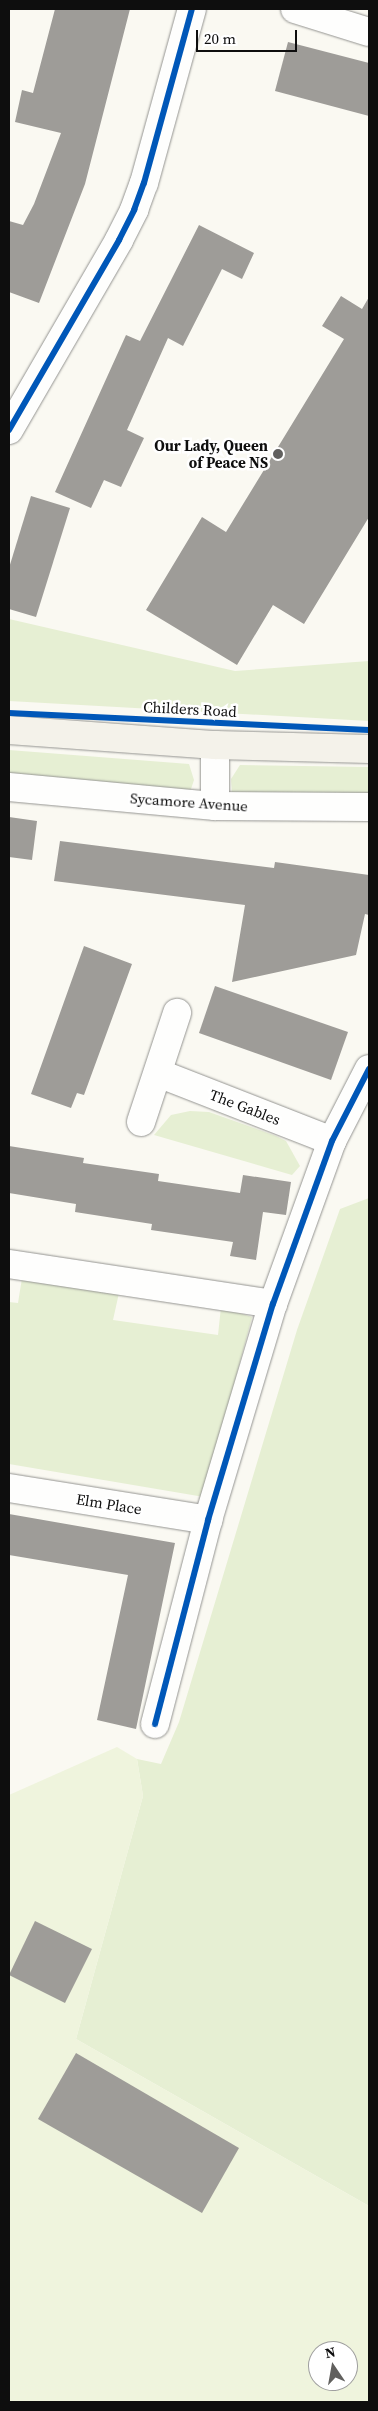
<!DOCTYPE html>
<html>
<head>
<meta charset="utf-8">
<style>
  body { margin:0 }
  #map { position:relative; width:378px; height:2411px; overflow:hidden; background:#faf9f2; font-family:"Source Serif 4",serif }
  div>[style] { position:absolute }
  .green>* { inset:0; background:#e6efd3 }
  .pitch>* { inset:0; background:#eff4dd }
  .building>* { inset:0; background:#9e9c98 }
  .roads { filter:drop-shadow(0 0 1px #949491) drop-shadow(0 0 1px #949491) }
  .minor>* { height:28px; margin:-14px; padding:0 14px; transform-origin:14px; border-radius:14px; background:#fefefd }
  .secondary>* { height:28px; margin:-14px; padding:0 14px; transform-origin:14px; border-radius:14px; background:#f4f2ea }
  .cycleway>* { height:6px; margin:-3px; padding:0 3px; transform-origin:3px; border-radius:3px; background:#0057b8 }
  .dots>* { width:14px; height:14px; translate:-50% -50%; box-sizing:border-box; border:2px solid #fff; border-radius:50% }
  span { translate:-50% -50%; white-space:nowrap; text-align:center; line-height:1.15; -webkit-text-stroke:5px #fff; paint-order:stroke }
  .poi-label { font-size:15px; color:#0e0e0e; font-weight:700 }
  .right { translate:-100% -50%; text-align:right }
  .street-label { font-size:15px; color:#0e0e0e }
  .frame { position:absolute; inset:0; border:10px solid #0e0e0e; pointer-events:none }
  .north { position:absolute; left:308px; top:2341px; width:50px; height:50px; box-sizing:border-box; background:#fff; border:1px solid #9f9f9f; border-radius:50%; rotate:348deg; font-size:14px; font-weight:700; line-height:20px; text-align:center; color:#0e0e0e }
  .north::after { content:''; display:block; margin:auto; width:18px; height:22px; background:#61605e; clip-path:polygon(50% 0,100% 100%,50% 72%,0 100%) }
  .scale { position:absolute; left:196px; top:30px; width:101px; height:22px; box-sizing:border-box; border:2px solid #0e0e0e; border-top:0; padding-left:6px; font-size:15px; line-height:18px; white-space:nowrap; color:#0e0e0e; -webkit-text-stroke:4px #fff; paint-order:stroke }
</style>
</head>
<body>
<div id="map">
  <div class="green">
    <i style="clip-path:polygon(9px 619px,235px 671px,369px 661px,369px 721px,9px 701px)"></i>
    <i style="clip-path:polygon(9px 750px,189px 764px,194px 780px,190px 792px,9px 774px)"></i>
    <i style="clip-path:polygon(240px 765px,369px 767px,369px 793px,232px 794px,231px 779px)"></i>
    <i style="clip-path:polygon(190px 1111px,209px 1112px,276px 1136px,286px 1141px,300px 1166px,292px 1175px,154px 1135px,171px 1115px)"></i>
    <i style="clip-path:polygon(369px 1198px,369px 2206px,76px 2039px,143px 1796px,137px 1759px,161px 1764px,179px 1722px,297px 1330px,340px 1209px)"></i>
    <i style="clip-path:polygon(22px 1278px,119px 1293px,113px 1320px,218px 1335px,221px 1307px,252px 1317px,204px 1497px,9px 1464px,9px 1302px,18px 1303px)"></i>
  </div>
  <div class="pitch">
    <i style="clip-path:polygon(evenodd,117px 1747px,137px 1759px,143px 1796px,76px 2039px,369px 2206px,369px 2402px,9px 2402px,9px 1795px,117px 1747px,318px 2351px,348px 2351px,348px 2381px,318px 2381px,318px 2351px)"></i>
  </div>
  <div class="building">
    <i style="clip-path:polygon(55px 9px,130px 9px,85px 184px,39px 303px,9px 292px,9px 221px,23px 225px,34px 204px,61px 133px,15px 122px,22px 90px,33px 93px)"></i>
    <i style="clip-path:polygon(288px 42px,369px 63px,369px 116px,275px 91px)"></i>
    <i style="clip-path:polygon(199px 225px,254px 253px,242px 279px,222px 269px,183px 346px,168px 338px,127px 430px,144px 438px,121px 487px,104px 480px,91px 508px,55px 492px,126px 335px,140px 341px)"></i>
    <i style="clip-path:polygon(341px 296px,362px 309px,369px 297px,369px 517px,304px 624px,273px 605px,237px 665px,146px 610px,202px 517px,226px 532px,344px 339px,322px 326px)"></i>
    <i style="clip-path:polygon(31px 496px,70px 508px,36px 617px,9px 609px,9px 568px)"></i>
    <i style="clip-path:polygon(9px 817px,37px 821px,32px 860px,9px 857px)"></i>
    <i style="clip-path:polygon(60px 841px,274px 868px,275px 862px,369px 875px,369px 915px,365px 914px,356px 955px,232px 982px,245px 905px,54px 881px)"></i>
    <i style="clip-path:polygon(84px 946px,132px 964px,84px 1095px,77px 1093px,71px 1108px,31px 1094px)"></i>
    <i style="clip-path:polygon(215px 986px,348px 1032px,331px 1080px,199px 1033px)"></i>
    <i style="clip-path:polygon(9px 1146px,84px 1158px,83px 1163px,159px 1174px,158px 1181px,240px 1193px,243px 1175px,291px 1182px,286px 1215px,263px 1212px,256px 1260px,230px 1256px,233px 1242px,151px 1230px,152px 1224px,75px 1212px,76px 1204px,9px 1193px)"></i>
    <i style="clip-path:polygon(9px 1514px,175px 1543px,136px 1729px,97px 1720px,128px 1575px,9px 1555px)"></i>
    <i style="clip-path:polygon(35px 1921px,92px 1949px,65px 2003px,9px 1975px)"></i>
    <i style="clip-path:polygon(76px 2053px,239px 2148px,202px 2213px,38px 2119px)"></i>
  </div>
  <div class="roads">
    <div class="minor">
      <i style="left:295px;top:9px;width:77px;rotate:17.3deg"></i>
      <i style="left:9px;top:430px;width:220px;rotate:-59.9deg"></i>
      <i style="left:119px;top:240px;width:34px;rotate:-63deg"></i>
      <i style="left:134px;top:210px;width:29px;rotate:-70deg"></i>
      <i style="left:144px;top:183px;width:180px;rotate:-74.6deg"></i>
      <i style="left:215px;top:745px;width:61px;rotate:90deg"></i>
      <i style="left:9px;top:787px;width:207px;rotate:5.3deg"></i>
      <i style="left:215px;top:806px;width:154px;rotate:0.4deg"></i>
      <i style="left:158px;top:1073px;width:187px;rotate:21.3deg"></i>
      <i style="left:141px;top:1122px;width:115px;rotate:-71.7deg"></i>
      <i style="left:9px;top:1264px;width:267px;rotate:8.6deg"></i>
      <i style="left:9px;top:1488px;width:202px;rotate:9.1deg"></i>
      <i style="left:155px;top:1724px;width:211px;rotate:-75.4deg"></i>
      <i style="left:208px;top:1520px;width:226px;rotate:-73.3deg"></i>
      <i style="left:273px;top:1304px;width:173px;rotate:-70.1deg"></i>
      <i style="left:332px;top:1141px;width:81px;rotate:-62.8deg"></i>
    </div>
    <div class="secondary">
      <i style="left:9px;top:730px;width:207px;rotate:4.2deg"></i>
      <i style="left:215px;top:745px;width:154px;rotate:1.5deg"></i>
    </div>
  </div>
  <div class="cycleway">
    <i style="left:9px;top:430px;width:220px;rotate:-59.9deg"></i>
    <i style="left:119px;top:240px;width:34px;rotate:-63deg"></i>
    <i style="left:134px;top:210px;width:29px;rotate:-70deg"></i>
    <i style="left:144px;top:183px;width:180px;rotate:-74.6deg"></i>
    <i style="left:9px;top:713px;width:360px;rotate:2.7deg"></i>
    <i style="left:155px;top:1724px;width:211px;rotate:-75.4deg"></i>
    <i style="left:208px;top:1520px;width:226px;rotate:-73.3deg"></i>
    <i style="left:273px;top:1304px;width:173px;rotate:-70.1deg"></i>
    <i style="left:332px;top:1141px;width:81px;rotate:-62.8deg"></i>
  </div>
  <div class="dots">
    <i style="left:278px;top:454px;background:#61605e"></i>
  </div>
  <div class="poi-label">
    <span class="right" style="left:268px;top:454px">Our Lady, Queen<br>of Peace NS</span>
  </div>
  <div class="street-label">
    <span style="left:190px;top:709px;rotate:3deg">Childers Road</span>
    <span style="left:189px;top:802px;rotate:4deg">Sycamore Avenue</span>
    <span style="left:245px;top:1107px;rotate:21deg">The Gables</span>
    <span style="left:109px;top:1504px;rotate:9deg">Elm Place</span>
  </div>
  <div class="frame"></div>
  <div class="north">N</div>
  <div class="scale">20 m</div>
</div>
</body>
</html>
